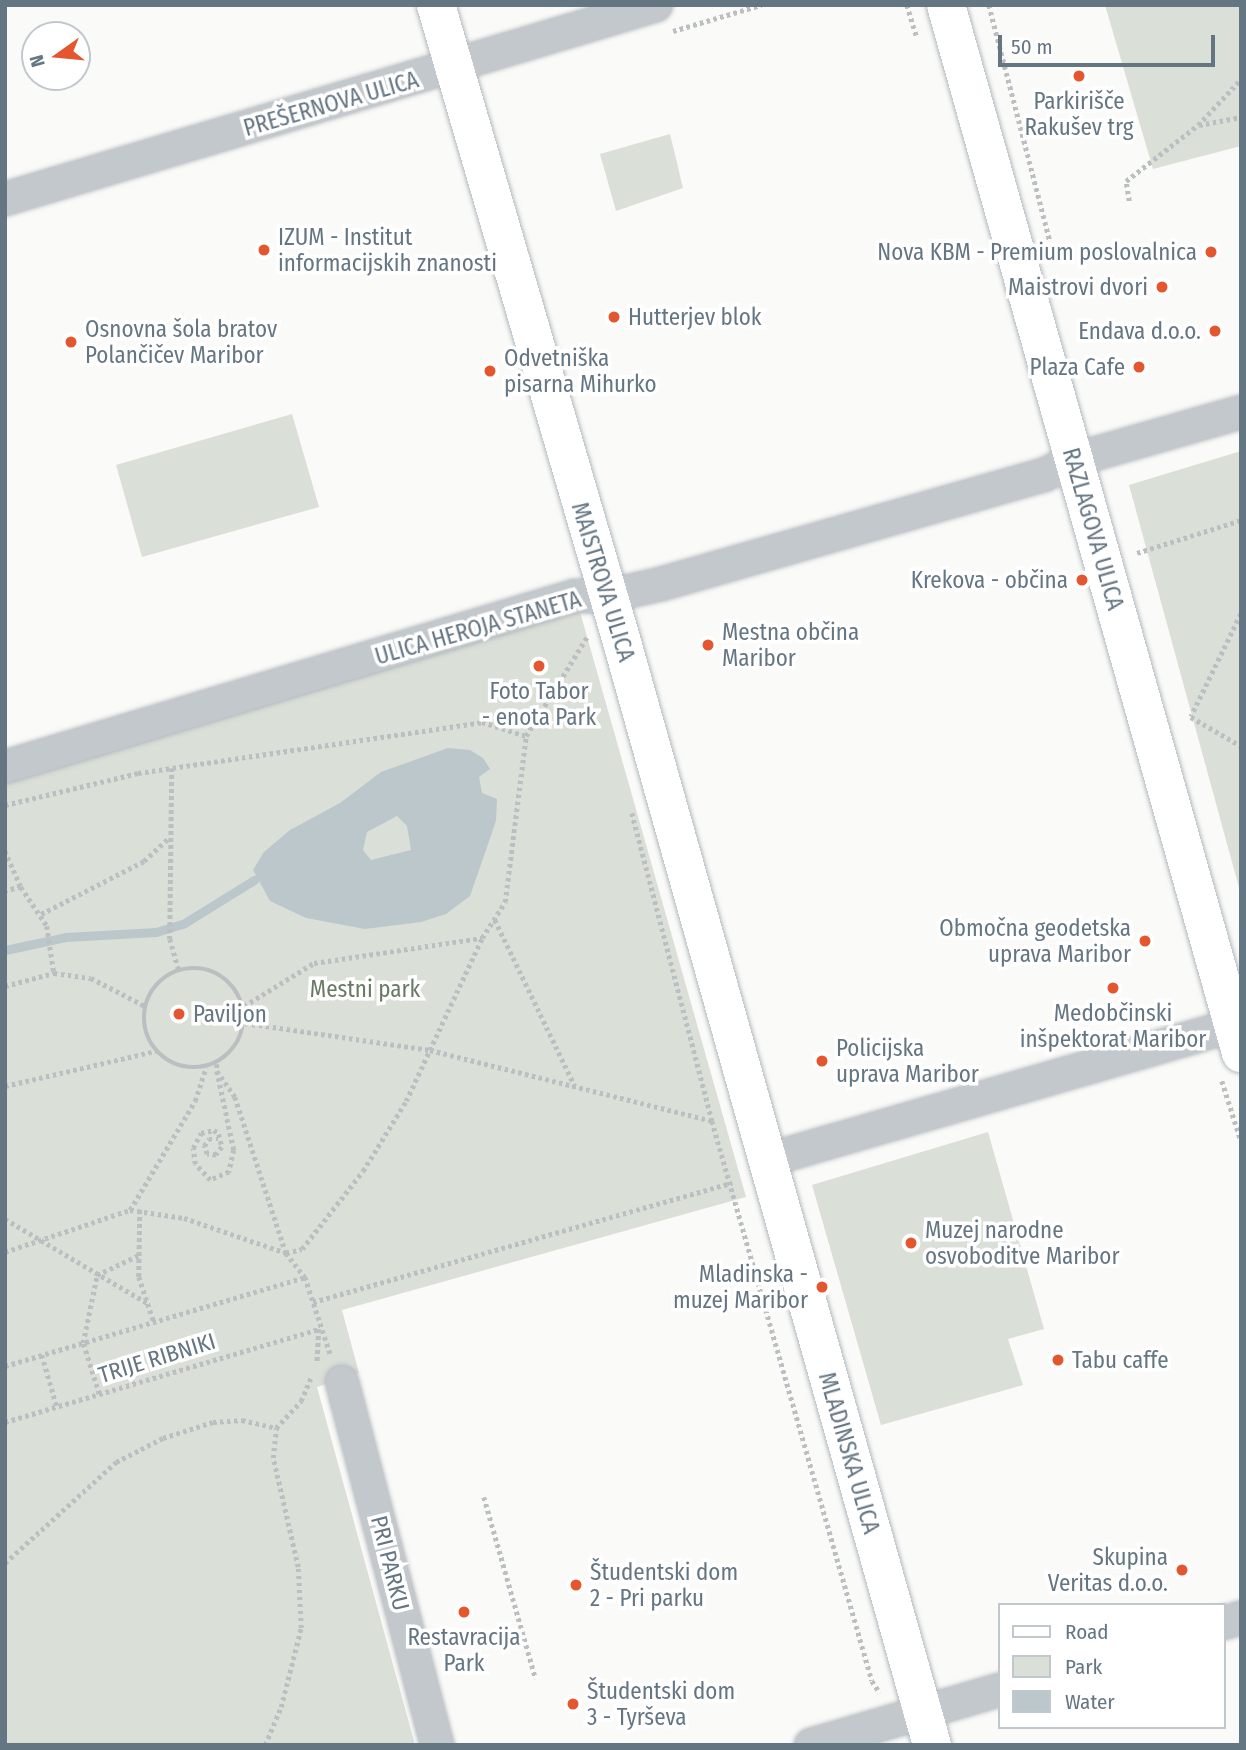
<!DOCTYPE html>
<html>
<head>
<meta charset="utf-8">
<style>
  body { margin:0 }
  #map { position:relative; width:1246px; height:1750px; overflow:hidden; background:#fafaf8; font-family:"Fira Sans Condensed",sans-serif }
  div>[style] { position:absolute }
  .green>* { inset:0; background:#dadfd7 }
  .water>* { inset:0; background:#bbc7cb }
  .stream>* { height:9px; margin:-4.5px; padding:0 4.5px; transform-origin:4.5px; border-radius:4.5px; background:#bbc7cb }
  .path>* { height:4.5px; margin-top:-2.25px; transform-origin:0; background:repeating-linear-gradient(90deg,#bbbfc2 0 3.5px,transparent 0 7px) }
  .path>.ring { margin:-2.25px; padding:0; box-sizing:content-box; background:none; border:4.5px solid #bbbfc2; border-radius:50% }
  .roads { filter:drop-shadow(0 0 2px #b3babf) drop-shadow(0 0 2px #b3babf) }
  .street>* { height:32px; margin:-16px; padding:0 16px; transform-origin:16px; border-radius:16px; background:#c3c8cc }
  .secondary>* { height:38px; margin:-19px; padding:0 19px; transform-origin:19px; border-radius:19px; background:#fff }
  .dots>* { width:19px; height:19px; translate:-50% -50%; box-sizing:border-box; border:4px solid #fff; border-radius:50% }
  span { translate:-50% -50%; white-space:nowrap; text-align:center; line-height:1.15; -webkit-text-stroke:7px #fff; paint-order:stroke }
  .poi-label { font-size:23px; color:#657683 }
  .left { translate:0 -50%; text-align:left }
  .right { translate:-100% -50%; text-align:right }
  .street-label { font-size:23px; color:#657683 }
  .park-label { font-size:23px; color:#687a64 }
  .frame { position:absolute; inset:0; border:7px solid #657683; pointer-events:none }
  .legend { position:absolute; left:998px; top:1603px; width:228px; height:126px; box-sizing:border-box; background:#fff; border:2px solid #c1c8cd; margin:0; padding:9px 12px; list-style:none; font-size:21px; color:#657683 }
  .legend li { display:flex; align-items:center; gap:14px; height:35px }
  .legend b { width:35px; border:2px solid #c1c8cd }
  .north { position:absolute; left:21px; top:21px; width:70px; height:70px; box-sizing:border-box; background:#fff; border:2px solid #c1c8cd; border-radius:50%; rotate:255deg; font-size:19px; font-weight:700; line-height:28px; text-align:center; color:#657683 }
  .north::after { content:''; display:block; margin:auto; width:24px; height:32px; background:#e4572e; clip-path:polygon(50% 0,100% 100%,50% 72%,0 100%) }
  .scale { position:absolute; left:998px; top:35px; width:217px; height:32px; box-sizing:border-box; border:4px solid #657683; border-top:0; padding-left:9px; font-size:21px; line-height:24px; white-space:nowrap; color:#657683; -webkit-text-stroke:5px #fff; paint-order:stroke }
</style>
</head>
<body>
<div id="map">
  <div class="green">
    <i style="clip-path:polygon(1105px 5px,1241px 5px,1241px 146px,1153px 169px)"></i>
    <i style="clip-path:polygon(670px 134px,683px 188px,616px 211px,600px 154px)"></i>
    <i style="clip-path:polygon(292px 414px,319px 507px,142px 557px,116px 465px)"></i>
    <i style="clip-path:polygon(1241px 451px,1241px 895px,1129px 485px)"></i>
    <i style="clip-path:polygon(580px 612px,746px 1197px,342px 1310px,359px 1373px,317px 1387px,415px 1745px,5px 1745px,5px 779px)"></i>
    <i style="clip-path:polygon(988px 1132px,1044px 1329px,1008px 1339px,1023px 1385px,881px 1425px,812px 1185px)"></i>
  </div>
  <div class="water">
    <i style="clip-path:polygon(evenodd,448px 748px,470px 750px,483px 758px,490px 769px,479px 777px,482px 793px,497px 799px,496px 821px,470px 896px,446px 914px,421px 922px,365px 929px,306px 918px,270px 901px,253px 870px,264px 852px,290px 830px,340px 803px,381px 772px,448px 748px,397px 816px,407px 826px,411px 850px,371px 860px,363px 850px,367px 832px,397px 816px)"></i>
  </div>
  <div class="stream">
    <i style="left:5px;top:950px;width:62px;rotate:-12deg"></i>
    <i style="left:66px;top:937px;width:90px;rotate:-3.2deg"></i>
    <i style="left:156px;top:932px;width:28px;rotate:-17deg"></i>
    <i style="left:183px;top:924px;width:84px;rotate:-31.8deg"></i>
  </div>
  <div class="path">
    <i style="left:907px;top:5px;width:34px;rotate:73deg"></i>
    <i style="left:989px;top:5px;width:244px;rotate:75.5deg"></i>
    <i style="left:673px;top:31px;width:92px;rotate:-16.5deg"></i>
    <i style="left:1199px;top:125px;width:43px;rotate:-10.8deg"></i>
    <i style="left:1129px;top:201px;width:20px;rotate:-99deg"></i>
    <i style="left:1126px;top:181px;width:91px;rotate:-37.9deg"></i>
    <i style="left:1198px;top:125px;width:63px;rotate:-46.9deg"></i>
    <i style="left:1137px;top:553px;width:109px;rotate:-17.6deg"></i>
    <i style="left:1241px;top:614px;width:114px;rotate:115.9deg"></i>
    <i style="left:1191px;top:717px;width:58px;rotate:30.1deg"></i>
    <i style="left:172px;top:768px;width:171px;rotate:90.7deg"></i>
    <i style="left:170px;top:939px;width:32px;rotate:74deg"></i>
    <i style="left:5px;top:805px;width:137px;rotate:-13.5deg"></i>
    <i style="left:138px;top:773px;width:348px;rotate:-8.4deg"></i>
    <i style="left:482px;top:722px;width:46px;rotate:17.7deg"></i>
    <i style="left:632px;top:813px;width:318px;rotate:75.4deg"></i>
    <i style="left:712px;top:1121px;width:582px;rotate:74.05deg"></i>
    <i style="left:872px;top:1681px;width:14px;rotate:56deg"></i>
    <i style="left:5px;top:851px;width:39px;rotate:66deg"></i>
    <i style="left:21px;top:887px;width:16px;rotate:166deg"></i>
    <i style="left:21px;top:887px;width:47px;rotate:56.3deg"></i>
    <i style="left:47px;top:926px;width:48px;rotate:81.5deg"></i>
    <i style="left:54px;top:973px;width:37px;rotate:8deg"></i>
    <i style="left:91px;top:978px;width:61px;rotate:27.4deg"></i>
    <i style="left:41px;top:914px;width:116px;rotate:-27.2deg"></i>
    <i style="left:144px;top:861px;width:35px;rotate:-43deg"></i>
    <i style="left:495px;top:920px;width:184px;rotate:64.3deg"></i>
    <i class="ring" style="left:144px;top:968px;width:95.5px;height:95.5px"></i>
    <i style="left:5px;top:986px;width:51px;rotate:-14.9deg"></i>
    <i style="left:244px;top:1006px;width:82px;rotate:-31.6deg"></i>
    <i style="left:314px;top:963px;width:170px;rotate:-8.5deg"></i>
    <i style="left:482px;top:938px;width:43px;rotate:-57.4deg"></i>
    <i style="left:505px;top:902px;width:167px;rotate:-82.8deg"></i>
    <i style="left:526px;top:736px;width:116px;rotate:-58.4deg"></i>
    <i style="left:245px;top:1023px;width:187px;rotate:8.3deg"></i>
    <i style="left:430px;top:1050px;width:291px;rotate:14.1deg"></i>
    <i style="left:217px;top:1064px;width:7px;rotate:90deg"></i>
    <i style="left:217px;top:1071px;width:32px;rotate:55deg"></i>
    <i style="left:235px;top:1097px;width:164px;rotate:71.9deg"></i>
    <i style="left:286px;top:1253px;width:31px;rotate:52deg"></i>
    <i style="left:305px;top:1277px;width:83px;rotate:71.8deg"></i>
    <i style="left:217px;top:1071px;width:81px;rotate:77.9deg"></i>
    <i style="left:234px;top:1150px;width:23px;rotate:103deg"></i>
    <i style="left:229px;top:1172px;width:21px;rotate:157deg"></i>
    <i style="left:210px;top:1180px;width:22px;rotate:-133deg"></i>
    <i style="left:195px;top:1164px;width:16px;rotate:-97deg"></i>
    <i style="left:193px;top:1148px;width:17px;rotate:-62deg"></i>
    <i style="left:201px;top:1133px;width:13px;rotate:-13deg"></i>
    <i style="left:214px;top:1130px;width:6px;rotate:39deg"></i>
    <i style="left:219px;top:1134px;width:13px;rotate:77deg"></i>
    <i style="left:222px;top:1147px;width:10px;rotate:127deg"></i>
    <i style="left:216px;top:1155px;width:9px;rotate:-174deg"></i>
    <i style="left:207px;top:1154px;width:9px;rotate:-111deg"></i>
    <i style="left:204px;top:1146px;width:9px;rotate:-54deg"></i>
    <i style="left:209px;top:1139px;width:9px"></i>
    <i style="left:1222px;top:1081px;width:63px;rotate:72.4deg"></i>
    <i style="left:5px;top:1086px;width:155px;rotate:-13.1deg"></i>
    <i style="left:130px;top:1210px;width:127px;rotate:-59.2deg"></i>
    <i style="left:195px;top:1101px;width:35px;rotate:-72deg"></i>
    <i style="left:140px;top:1210px;width:67px;rotate:90.9deg"></i>
    <i style="left:139px;top:1277px;width:47px;rotate:71.6deg"></i>
    <i style="left:5px;top:1219px;width:165px;rotate:30.6deg"></i>
    <i style="left:5px;top:1252px;width:132px;rotate:-18.6deg"></i>
    <i style="left:130px;top:1210px;width:55px;rotate:8.4deg"></i>
    <i style="left:184px;top:1218px;width:108px;rotate:18.9deg"></i>
    <i style="left:286px;top:1253px;width:16px;rotate:-14deg"></i>
    <i style="left:302px;top:1249px;width:99px;rotate:-52deg"></i>
    <i style="left:363px;top:1171px;width:82px;rotate:-58.4deg"></i>
    <i style="left:406px;top:1101px;width:180px;rotate:-65deg"></i>
    <i style="left:313px;top:1302px;width:436px;rotate:-15.9deg"></i>
    <i style="left:42px;top:1355px;width:54px;rotate:73.9deg"></i>
    <i style="left:5px;top:1366px;width:313px;rotate:-16.5deg"></i>
    <i style="left:99px;top:1394px;width:53px;rotate:-107.4deg"></i>
    <i style="left:83px;top:1343px;width:69px;rotate:-78.4deg"></i>
    <i style="left:97px;top:1275px;width:47px;rotate:-25.5deg"></i>
    <i style="left:5px;top:1422px;width:327px;rotate:-16.5deg"></i>
    <i style="left:319px;top:1329px;width:34px;rotate:93deg"></i>
    <i style="left:484px;top:1497px;width:189px;rotate:74.1deg"></i>
    <i style="left:5px;top:1563px;width:150px;rotate:-42.3deg"></i>
    <i style="left:116px;top:1462px;width:53px;rotate:-27.1deg"></i>
    <i style="left:163px;top:1438px;width:52px;rotate:-17.7deg"></i>
    <i style="left:213px;top:1422px;width:29px;rotate:-4deg"></i>
    <i style="left:242px;top:1420px;width:35px;rotate:13deg"></i>
    <i style="left:265px;top:1745px;width:41px;rotate:-67.2deg"></i>
    <i style="left:281px;top:1707px;width:81px;rotate:-75.8deg"></i>
    <i style="left:301px;top:1628px;width:61px;rotate:-92.8deg"></i>
    <i style="left:298px;top:1567px;width:112px;rotate:-102.9deg"></i>
    <i style="left:273px;top:1458px;width:30px;rotate:-84deg"></i>
    <i style="left:276px;top:1428px;width:37px;rotate:-47deg"></i>
    <i style="left:301px;top:1401px;width:25px;rotate:-67deg"></i>
  </div>
  <div class="roads">
    <div class="street">
      <i style="left:5px;top:199px;width:679px;rotate:-16.59deg"></i>
      <i style="left:5px;top:767px;width:595px;rotate:-16.7deg"></i>
      <i style="left:575px;top:596px;width:32px"></i>
      <i style="left:607px;top:596px;width:55px;rotate:-12.5deg"></i>
      <i style="left:661px;top:584px;width:398px;rotate:-15.9deg"></i>
      <i style="left:1044px;top:475px;width:33px;rotate:-27deg"></i>
      <i style="left:1073px;top:460px;width:175px;rotate:-15.9deg"></i>
      <i style="left:767px;top:1160px;width:493px;rotate:-16.1deg"></i>
      <i style="left:342px;top:1382px;width:375px;rotate:75.3deg"></i>
      <i style="left:1223px;top:1623px;width:19px;rotate:-16deg"></i>
      <i style="left:811px;top:1745px;width:196px;rotate:-16.3deg"></i>
    </div>
    <div class="secondary">
      <i style="left:436px;top:5px;width:649px;rotate:73.72deg"></i>
      <i style="left:618px;top:628px;width:1160px;rotate:74.3deg"></i>
      <i style="left:946px;top:5px;width:1089px;rotate:74.28deg"></i>
    </div>
  </div>
  <div class="dots">
    <i style="left:1079px;top:76px;background:#e4572e"></i>
    <i style="left:264px;top:250px;background:#e4572e"></i>
    <i style="left:1211px;top:252px;background:#e4572e"></i>
    <i style="left:1162px;top:287px;background:#e4572e"></i>
    <i style="left:614px;top:317px;background:#e4572e"></i>
    <i style="left:1215px;top:331px;background:#e4572e"></i>
    <i style="left:71px;top:342px;background:#e4572e"></i>
    <i style="left:1139px;top:367px;background:#e4572e"></i>
    <i style="left:490px;top:371px;background:#e4572e"></i>
    <i style="left:1082px;top:580px;background:#e4572e"></i>
    <i style="left:708px;top:645px;background:#e4572e"></i>
    <i style="left:539px;top:666px;background:#e4572e"></i>
    <i style="left:1145px;top:941px;background:#e4572e"></i>
    <i style="left:1113px;top:988px;background:#e4572e"></i>
    <i style="left:179px;top:1014px;background:#e4572e"></i>
    <i style="left:822px;top:1061px;background:#e4572e"></i>
    <i style="left:911px;top:1243px;background:#e4572e"></i>
    <i style="left:822px;top:1287px;background:#e4572e"></i>
    <i style="left:1058px;top:1360px;background:#e4572e"></i>
    <i style="left:1182px;top:1570px;background:#e4572e"></i>
    <i style="left:576px;top:1585px;background:#e4572e"></i>
    <i style="left:464px;top:1612px;background:#e4572e"></i>
    <i style="left:573px;top:1704px;background:#e4572e"></i>
  </div>
  <div class="poi-label">
    <span style="left:1079px;top:114px">Parkirišče<br>Rakušev trg</span>
    <span class="left" style="left:278px;top:250px">IZUM - Institut<br>informacijskih znanosti</span>
    <span class="right" style="left:1197px;top:252px">Nova KBM - Premium poslovalnica</span>
    <span class="right" style="left:1148px;top:287px">Maistrovi dvori</span>
    <span class="left" style="left:628px;top:317px">Hutterjev blok</span>
    <span class="left" style="left:85px;top:342px">Osnovna šola bratov<br>Polančičev Maribor</span>
    <span class="right" style="left:1201px;top:331px">Endava d.o.o.</span>
    <span class="left" style="left:504px;top:371px">Odvetniška<br>pisarna Mihurko</span>
    <span class="right" style="left:1125px;top:367px">Plaza Cafe</span>
    <span class="right" style="left:1068px;top:580px">Krekova - občina</span>
    <span class="left" style="left:722px;top:645px">Mestna občina<br>Maribor</span>
    <span style="left:539px;top:704px">Foto Tabor<br>- enota Park</span>
    <span class="right" style="left:1131px;top:941px">Območna geodetska<br>uprava Maribor</span>
    <span style="left:1113px;top:1026px">Medobčinski<br>inšpektorat Maribor</span>
    <span class="left" style="left:193px;top:1014px">Paviljon</span>
    <span class="left" style="left:836px;top:1061px">Policijska<br>uprava Maribor</span>
    <span class="left" style="left:925px;top:1243px">Muzej narodne<br>osvoboditve Maribor</span>
    <span class="right" style="left:808px;top:1287px">Mladinska -<br>muzej Maribor</span>
    <span class="left" style="left:1072px;top:1360px">Tabu caffe</span>
    <span class="right" style="left:1168px;top:1570px">Skupina<br>Veritas d.o.o.</span>
    <span class="left" style="left:590px;top:1585px">Študentski dom<br>2 - Pri parku</span>
    <span style="left:464px;top:1650px">Restavracija<br>Park</span>
    <span class="left" style="left:587px;top:1704px">Študentski dom<br>3 - Tyrševa</span>
  </div>
  <div class="street-label">
    <span style="left:331px;top:104px;rotate:-16deg">PREŠERNOVA ULICA</span>
    <span style="left:1093px;top:529px;rotate:74deg">RAZLAGOVA ULICA</span>
    <span style="left:603px;top:582px;rotate:73deg">MAISTROVA ULICA</span>
    <span style="left:478px;top:628px;rotate:-16deg">ULICA HEROJA STANETA</span>
    <span style="left:157px;top:1358px;rotate:-17deg">TRIJE RIBNIKI</span>
    <span style="left:849px;top:1453px;rotate:74deg">MLADINSKA ULICA</span>
    <span style="left:390px;top:1563px;rotate:76deg">PRI PARKU</span>
  </div>
  <div class="park-label">
    <span style="left:365px;top:989px">Mestni park</span>
  </div>
  <div class="frame"></div>
  <ul class="legend">
  <li><b style="height:9px;background:#fff"></b>Road</li>
  <li><b style="height:19px;background:#dadfd7"></b>Park</li>
  <li><b style="height:19px;background:#bbc7cb"></b>Water</li>
  </ul>
  <div class="north">N</div>
  <div class="scale">50 m</div>
</div>
</body>
</html>
